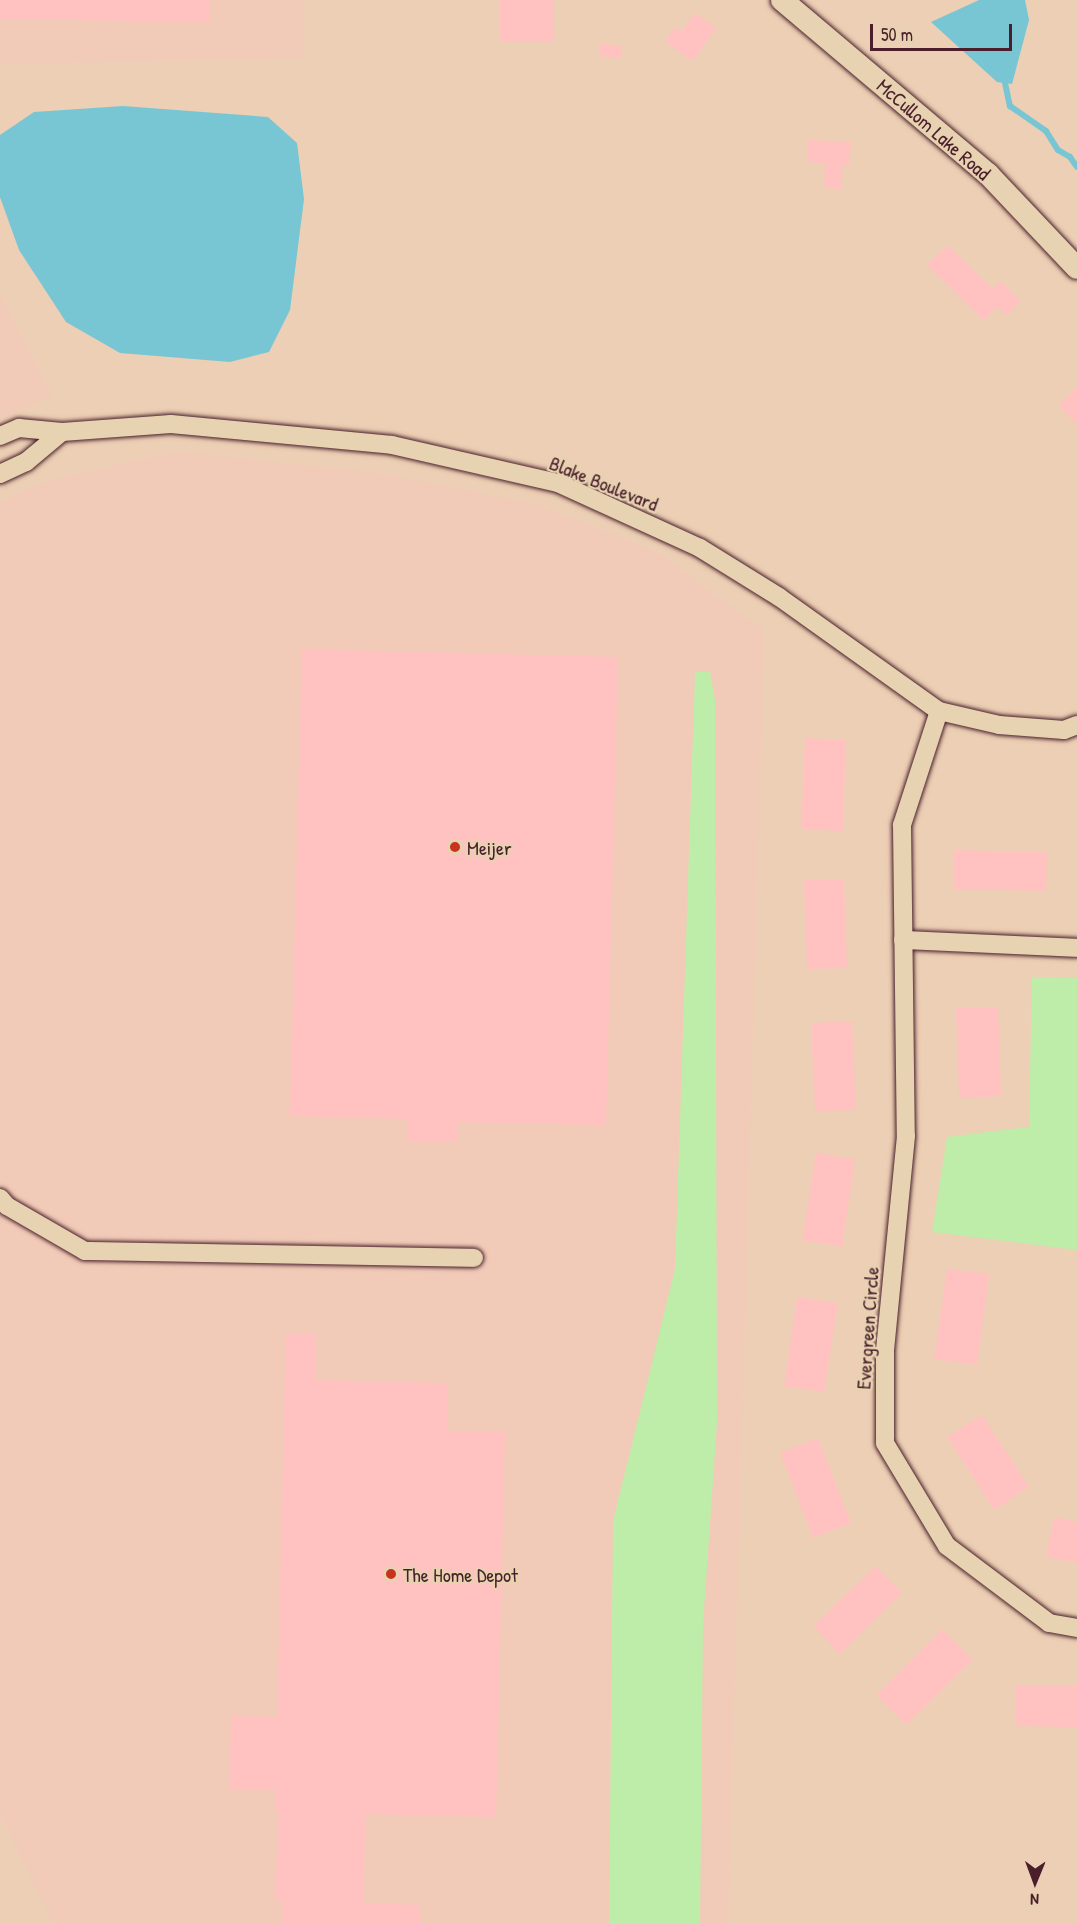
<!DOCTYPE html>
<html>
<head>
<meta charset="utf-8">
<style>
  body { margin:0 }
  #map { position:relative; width:1077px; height:1924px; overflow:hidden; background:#eccfb4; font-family:"Patrick Hand",sans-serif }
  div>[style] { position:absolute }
  .built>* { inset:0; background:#f2cbb8 }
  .green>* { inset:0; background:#beeca9 }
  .water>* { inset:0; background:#78c6d4 }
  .stream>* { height:6px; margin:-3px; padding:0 3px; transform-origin:3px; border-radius:3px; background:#78c6d4 }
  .building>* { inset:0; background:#ffc2c0 }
  .roads { filter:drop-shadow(0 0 2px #4a1f2b) drop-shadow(0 0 2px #4a1f2b) }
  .minor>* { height:18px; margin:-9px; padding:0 9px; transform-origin:9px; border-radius:9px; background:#e7d2b1 }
  .tertiary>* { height:22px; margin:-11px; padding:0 11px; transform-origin:11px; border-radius:11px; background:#e7d2b1 }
  .dots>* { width:16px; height:16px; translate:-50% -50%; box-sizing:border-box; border:3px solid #e7d2b1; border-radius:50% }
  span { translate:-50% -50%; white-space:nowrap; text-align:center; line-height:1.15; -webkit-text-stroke:4.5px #e7d2b1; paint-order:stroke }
  .street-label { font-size:20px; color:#4a1f2b }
  .poi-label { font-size:20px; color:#4a1f2b }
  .left { translate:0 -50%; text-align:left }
  .north { position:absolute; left:1005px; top:1852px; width:60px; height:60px; -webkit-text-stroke:4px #e7d2b1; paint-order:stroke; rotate:181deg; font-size:16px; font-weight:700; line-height:24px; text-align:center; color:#4a1f2b }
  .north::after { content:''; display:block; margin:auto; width:21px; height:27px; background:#4a1f2b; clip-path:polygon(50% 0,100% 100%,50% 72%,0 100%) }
  .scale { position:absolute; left:870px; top:24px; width:142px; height:27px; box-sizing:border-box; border:3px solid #4a1f2b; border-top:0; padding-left:8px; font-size:18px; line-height:21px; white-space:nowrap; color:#4a1f2b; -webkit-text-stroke:4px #e7d2b1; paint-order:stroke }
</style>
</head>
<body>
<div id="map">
  <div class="built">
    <i style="clip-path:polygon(0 0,304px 0,304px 58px,0 64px)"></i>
    <i style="clip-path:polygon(0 293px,53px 396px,0 418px)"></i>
    <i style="clip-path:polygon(176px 452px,377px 473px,537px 504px,655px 551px,764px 630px,728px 1924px,54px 1924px,0 1815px,0 502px,50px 480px)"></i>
  </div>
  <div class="green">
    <i style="clip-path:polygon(695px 672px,710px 672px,715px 700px,716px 1039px,717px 1422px,703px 1624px,700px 1924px,609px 1924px,613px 1521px,675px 1269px)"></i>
    <i style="clip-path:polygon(1032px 977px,1077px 978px,1077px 1250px,932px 1232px,947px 1137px,1029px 1127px)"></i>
  </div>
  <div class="water">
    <i style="clip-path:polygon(979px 0,1025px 0,1029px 20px,1012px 84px,997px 82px,931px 22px)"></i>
    <i style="clip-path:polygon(123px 106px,268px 117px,297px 143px,304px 199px,290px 310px,269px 352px,230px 362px,120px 353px,66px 322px,19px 250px,0 197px,0 135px,34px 112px)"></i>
  </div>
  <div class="stream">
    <i style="left:1005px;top:83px;width:24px;rotate:78deg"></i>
    <i style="left:1010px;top:106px;width:44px;rotate:34.8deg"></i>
    <i style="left:1046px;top:131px;width:22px;rotate:58deg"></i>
    <i style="left:1058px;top:150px;width:14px;rotate:30deg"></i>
    <i style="left:1070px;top:157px;width:12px;rotate:55deg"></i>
  </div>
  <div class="building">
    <i style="clip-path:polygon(0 0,209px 0,209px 22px,0 19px)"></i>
    <i style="clip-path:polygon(500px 0,554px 0,553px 42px,500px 41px)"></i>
    <i style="clip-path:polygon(695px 13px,716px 28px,693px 61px,665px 42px,675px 27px,681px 31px)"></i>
    <i style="clip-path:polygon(600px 44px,622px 46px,621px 58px,599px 56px)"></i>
    <i style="clip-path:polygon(808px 140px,851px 142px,849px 166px,842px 166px,841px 189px,824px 188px,825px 163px,807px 162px)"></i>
    <i style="clip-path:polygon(948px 245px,993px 289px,1001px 281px,1021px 301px,1007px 316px,997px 307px,984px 321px,927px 265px)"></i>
    <i style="clip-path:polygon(1077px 387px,1077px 421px,1075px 423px,1058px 405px)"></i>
    <i style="clip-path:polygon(302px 649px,618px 657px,606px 1125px,458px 1122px,458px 1142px,407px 1141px,408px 1119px,290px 1116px)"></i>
    <i style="clip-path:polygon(805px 738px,846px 740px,843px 831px,801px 829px)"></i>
    <i style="clip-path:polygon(954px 850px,1047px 852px,1046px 891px,954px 889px)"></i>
    <i style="clip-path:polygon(844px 879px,847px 968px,807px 969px,804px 880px)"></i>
    <i style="clip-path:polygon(998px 1007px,1001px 1096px,959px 1098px,956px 1008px)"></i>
    <i style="clip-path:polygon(852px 1021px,856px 1110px,815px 1111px,811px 1023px)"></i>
    <i style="clip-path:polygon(816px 1153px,855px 1159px,842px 1247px,802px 1240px)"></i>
    <i style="clip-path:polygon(947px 1269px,989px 1274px,977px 1365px,934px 1359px)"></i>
    <i style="clip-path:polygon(797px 1297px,838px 1303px,824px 1392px,784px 1386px)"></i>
    <i style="clip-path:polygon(286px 1333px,316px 1334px,315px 1380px,448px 1383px,447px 1431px,505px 1432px,496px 1817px,366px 1814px,363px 1903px,419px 1905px,419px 1924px,282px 1924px,283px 1901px,275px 1900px,279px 1812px,276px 1812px,276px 1790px,229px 1789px,231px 1716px,277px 1717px)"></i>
    <i style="clip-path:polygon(982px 1415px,1029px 1487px,994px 1510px,947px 1437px)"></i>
    <i style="clip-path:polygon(818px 1438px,851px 1523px,813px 1538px,780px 1453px)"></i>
    <i style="clip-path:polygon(1054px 1517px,1077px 1522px,1077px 1563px,1046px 1557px)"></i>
    <i style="clip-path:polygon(876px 1566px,902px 1593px,840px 1654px,813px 1626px)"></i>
    <i style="clip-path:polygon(942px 1629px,973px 1660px,906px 1725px,876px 1695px)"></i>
    <i style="clip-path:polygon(1016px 1685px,1077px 1686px,1077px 1727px,1015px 1726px)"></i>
  </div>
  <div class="roads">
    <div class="minor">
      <i style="left:0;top:436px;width:21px;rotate:-23deg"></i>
      <i style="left:19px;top:428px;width:43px;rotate:5.3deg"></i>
      <i style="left:62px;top:432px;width:109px;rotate:-4.2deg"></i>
      <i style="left:171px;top:424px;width:222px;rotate:5.4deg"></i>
      <i style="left:392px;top:445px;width:170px;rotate:12.9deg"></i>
      <i style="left:558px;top:483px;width:156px;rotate:24.6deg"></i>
      <i style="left:700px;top:548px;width:93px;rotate:31.8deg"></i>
      <i style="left:779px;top:597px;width:196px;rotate:35.5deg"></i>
      <i style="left:939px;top:711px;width:62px;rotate:13.1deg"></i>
      <i style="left:999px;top:725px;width:65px;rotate:4.4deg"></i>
      <i style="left:1064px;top:730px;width:14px;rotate:-21deg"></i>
      <i style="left:0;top:474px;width:29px;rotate:-25deg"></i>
      <i style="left:26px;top:462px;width:47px;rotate:-39.8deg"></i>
      <i style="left:939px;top:711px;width:120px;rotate:108deg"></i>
      <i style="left:902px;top:825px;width:311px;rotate:89.3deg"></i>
      <i style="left:906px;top:1136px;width:215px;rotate:95.6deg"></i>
      <i style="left:885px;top:1350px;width:93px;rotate:90deg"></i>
      <i style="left:885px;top:1443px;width:120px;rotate:59deg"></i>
      <i style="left:947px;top:1546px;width:128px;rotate:37deg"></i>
      <i style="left:1049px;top:1623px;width:28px;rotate:10deg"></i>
      <i style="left:903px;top:940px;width:174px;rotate:2.6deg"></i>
      <i style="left:0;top:1198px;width:11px;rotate:49deg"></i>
      <i style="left:7px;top:1206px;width:90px;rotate:30deg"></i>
      <i style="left:85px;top:1251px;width:389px;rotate:1deg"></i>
    </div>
    <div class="tertiary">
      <i style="left:782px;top:0;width:270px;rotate:40.2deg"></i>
      <i style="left:988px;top:174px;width:129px;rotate:46.6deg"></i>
    </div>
  </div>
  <div class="dots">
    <i style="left:455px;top:847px;background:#c8321e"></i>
    <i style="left:391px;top:1574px;background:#c8321e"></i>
  </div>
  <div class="street-label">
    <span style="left:934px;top:129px;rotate:41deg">McCullom Lake Road</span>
    <span style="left:604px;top:483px;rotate:22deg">Blake Boulevard</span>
    <span style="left:867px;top:1328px;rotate:-86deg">Evergreen Circle</span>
  </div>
  <div class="poi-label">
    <span class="left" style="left:467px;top:847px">Meijer</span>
    <span class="left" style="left:403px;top:1574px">The Home Depot</span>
  </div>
  <div class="north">N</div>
  <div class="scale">50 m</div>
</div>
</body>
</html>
